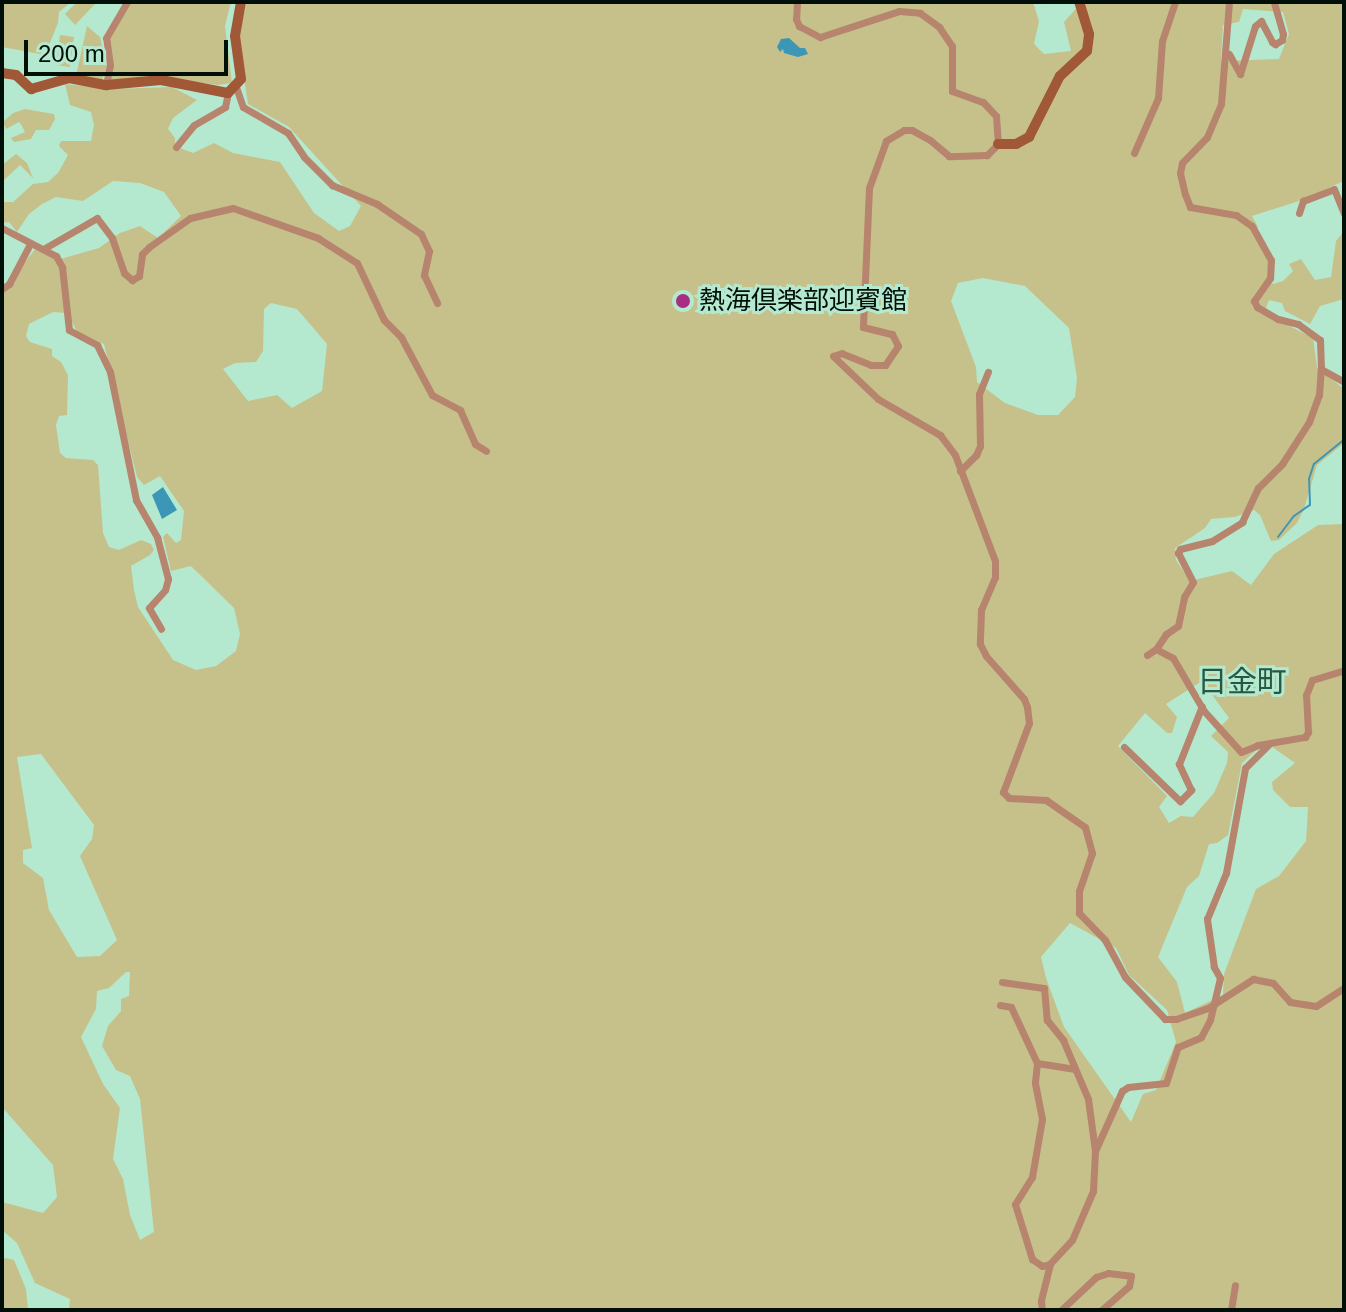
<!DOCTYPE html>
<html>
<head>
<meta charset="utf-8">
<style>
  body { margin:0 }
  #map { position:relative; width:1346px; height:1312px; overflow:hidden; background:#b4e9d0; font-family:Helvetica,"Noto Sans JP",sans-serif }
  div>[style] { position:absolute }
  .green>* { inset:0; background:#c6c18a }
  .water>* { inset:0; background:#3c97b6 }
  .stream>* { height:2px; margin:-1px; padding:0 1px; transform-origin:1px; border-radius:1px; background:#3c97b6 }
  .street>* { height:7px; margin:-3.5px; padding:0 3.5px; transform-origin:3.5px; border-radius:3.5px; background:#b7846e }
  .secondary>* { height:10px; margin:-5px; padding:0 5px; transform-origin:5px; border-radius:5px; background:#a15837 }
  .dots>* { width:22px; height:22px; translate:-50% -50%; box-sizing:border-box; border:4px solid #b4e9d0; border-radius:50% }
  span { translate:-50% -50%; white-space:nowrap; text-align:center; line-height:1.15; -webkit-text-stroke:6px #b4e9d0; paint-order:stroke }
  .poi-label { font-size:26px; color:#001009 }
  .left { translate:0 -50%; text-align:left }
  .quarter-label { font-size:30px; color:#265743 }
  .frame { position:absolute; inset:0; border:4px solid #001009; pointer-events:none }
  .scale { position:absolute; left:24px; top:40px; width:204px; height:36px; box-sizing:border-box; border:4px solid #001009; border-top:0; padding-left:10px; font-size:24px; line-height:28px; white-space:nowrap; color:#001009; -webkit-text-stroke:6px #b4e9d0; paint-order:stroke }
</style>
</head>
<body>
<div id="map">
  <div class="green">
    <i style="clip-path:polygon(2px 2px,71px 2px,59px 12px,58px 23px,45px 55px,2px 47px)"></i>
    <i style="clip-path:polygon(77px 2px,96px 3px,75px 25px,65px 14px)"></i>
    <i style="clip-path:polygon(129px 2px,231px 2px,225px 26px,232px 83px,218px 85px,149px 76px,106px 85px,108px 43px)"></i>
    <i style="clip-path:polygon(evenodd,247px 2px,1033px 2px,1039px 21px,1034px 44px,1044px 54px,1071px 51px,1064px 22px,1082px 2px,1344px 2px,1344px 181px,1302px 200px,1252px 216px,1258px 227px,1255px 229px,1270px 257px,1270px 281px,1273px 284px,1283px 281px,1293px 271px,1289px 264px,1301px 259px,1315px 280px,1331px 277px,1336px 241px,1344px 231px,1344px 299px,1320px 306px,1310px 324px,1285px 311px,1282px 303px,1269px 300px,1264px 313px,1313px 338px,1317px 367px,1344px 389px,1344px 443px,1317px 465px,1304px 509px,1297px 523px,1279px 540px,1271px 541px,1260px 515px,1254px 510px,1235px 517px,1211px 519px,1205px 528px,1175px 548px,1176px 560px,1190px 581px,1232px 571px,1251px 585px,1274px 554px,1318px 525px,1344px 524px,1344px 1310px,69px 1310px,70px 1299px,35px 1283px,17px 1243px,2px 1230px,2px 1202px,43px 1213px,57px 1197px,53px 1165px,2px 1107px,2px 292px,36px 248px,57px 260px,99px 248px,120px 233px,140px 226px,158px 238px,181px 216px,164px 192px,140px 183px,113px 181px,83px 201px,56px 197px,42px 204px,29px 214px,17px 232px,9px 222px,2px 223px,2px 202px,13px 202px,33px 184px,48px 182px,58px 173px,68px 155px,59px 146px,61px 141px,91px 141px,94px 125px,91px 112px,70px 105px,65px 84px,110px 89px,172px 87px,197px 100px,173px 118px,168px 129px,175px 138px,175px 146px,193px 153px,214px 143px,233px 153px,280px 162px,314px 213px,339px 231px,350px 226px,361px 206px,289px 127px,248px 104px,238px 37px,247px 2px,1243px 9px,1283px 12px,1289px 34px,1279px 59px,1221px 61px,1223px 25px,1239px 22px,1243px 9px,247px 2px,983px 278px,1025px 286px,1069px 328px,1077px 378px,1075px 397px,1058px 415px,1038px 415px,1005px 403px,977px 382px,976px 367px,951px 301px,958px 283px,983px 278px,247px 2px,271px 303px,297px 309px,327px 344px,322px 391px,292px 408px,277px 395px,248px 401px,223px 369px,235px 363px,256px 362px,263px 351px,264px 309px,271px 303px,247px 2px,53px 312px,67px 313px,79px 335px,104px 344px,137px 477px,144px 485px,160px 476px,184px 511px,181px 540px,176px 543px,167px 533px,163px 537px,171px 571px,191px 566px,234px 608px,240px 634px,236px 651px,216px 666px,196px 670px,173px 660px,138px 607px,134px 590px,131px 566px,150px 555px,154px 550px,151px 544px,141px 540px,119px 550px,109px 547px,103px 533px,98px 465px,93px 460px,66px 458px,60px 453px,56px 425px,59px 416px,67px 415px,68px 375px,61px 362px,52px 356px,52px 349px,30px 342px,26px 336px,29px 324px,53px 312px,247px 2px,1202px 681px,1229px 718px,1211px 736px,1228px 752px,1227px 763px,1214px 793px,1193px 817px,1181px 816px,1169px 823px,1159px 807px,1167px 796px,1118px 746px,1145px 713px,1167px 733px,1172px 733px,1177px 717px,1166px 704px,1202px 681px,247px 2px,1265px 742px,1295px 763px,1272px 782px,1273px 790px,1290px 807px,1308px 807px,1306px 841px,1279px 876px,1256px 889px,1224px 974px,1223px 995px,1185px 1013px,1177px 982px,1158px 957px,1187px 887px,1199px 876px,1209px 844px,1217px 843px,1228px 835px,1242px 763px,1265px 742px,247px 2px,41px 754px,94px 825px,92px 839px,80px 856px,117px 940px,100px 956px,77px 957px,49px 910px,43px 878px,23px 863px,23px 850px,32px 848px,17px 757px,41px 754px,247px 2px,1070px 923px,1116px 948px,1129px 975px,1167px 1010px,1176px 1042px,1156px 1090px,1143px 1094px,1131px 1122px,1064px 1027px,1046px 978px,1041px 957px,1070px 923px,247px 2px,126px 972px,130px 972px,129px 996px,121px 999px,121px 1011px,108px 1026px,102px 1046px,116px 1070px,130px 1076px,140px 1099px,154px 1232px,140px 1240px,130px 1215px,123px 1179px,113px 1159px,120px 1108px,103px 1084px,81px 1037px,96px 1009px,97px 991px,109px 988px,126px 972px)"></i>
    <i style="clip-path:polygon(87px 26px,100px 37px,107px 68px,102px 80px,76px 76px)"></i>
    <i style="clip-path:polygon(60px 35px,74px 37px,70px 67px,56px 65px)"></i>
    <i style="clip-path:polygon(25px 109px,54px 114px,55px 119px,49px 130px,36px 130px,31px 139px,14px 142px,11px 138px,25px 132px,22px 126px,19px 122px,6px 129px,3px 122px,13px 113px)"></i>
    <i style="clip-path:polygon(16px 154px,27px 163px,33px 178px,20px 165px,2px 182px,2px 165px)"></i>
    <i style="clip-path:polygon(6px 1258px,14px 1260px,26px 1289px,28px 1310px,2px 1310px,2px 1260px)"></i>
  </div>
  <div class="water">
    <i style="clip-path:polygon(789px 38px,800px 48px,805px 48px,808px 54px,798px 57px,784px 53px,783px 49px,780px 52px,777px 47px,781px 39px)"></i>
    <i style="clip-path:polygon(163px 487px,177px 510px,162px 519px,152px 495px)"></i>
  </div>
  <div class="stream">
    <i style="left:1278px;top:537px;width:26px;rotate:-53deg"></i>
    <i style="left:1294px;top:516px;width:19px;rotate:-35deg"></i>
    <i style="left:1310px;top:505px;width:26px;rotate:-92deg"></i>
    <i style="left:1309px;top:479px;width:16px;rotate:-72deg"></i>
    <i style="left:1314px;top:464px;width:38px;rotate:-39deg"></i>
  </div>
  <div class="street">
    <i style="left:797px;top:2px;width:17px;rotate:93deg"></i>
    <i style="left:796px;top:19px;width:8px;rotate:67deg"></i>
    <i style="left:799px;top:26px;width:24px;rotate:28deg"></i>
    <i style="left:820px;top:37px;width:83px;rotate:-18.2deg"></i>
    <i style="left:899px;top:11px;width:21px;rotate:5deg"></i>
    <i style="left:920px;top:13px;width:24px;rotate:36deg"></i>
    <i style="left:939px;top:27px;width:23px;rotate:56deg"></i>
    <i style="left:952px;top:46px;width:45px;rotate:90deg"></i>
    <i style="left:952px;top:91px;width:33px;rotate:20deg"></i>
    <i style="left:983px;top:102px;width:19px;rotate:47deg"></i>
    <i style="left:996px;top:116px;width:28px;rotate:86deg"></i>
    <i style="left:998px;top:144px;width:16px;rotate:135deg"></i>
    <i style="left:987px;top:155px;width:38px;rotate:178deg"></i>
    <i style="left:949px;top:156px;width:25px;rotate:-140deg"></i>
    <i style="left:930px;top:140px;width:21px;rotate:-151deg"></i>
    <i style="left:912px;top:130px;width:8px;rotate:180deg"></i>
    <i style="left:904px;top:130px;width:21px;rotate:149deg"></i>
    <i style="left:886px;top:141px;width:50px;rotate:109.9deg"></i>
    <i style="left:869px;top:188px;width:139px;rotate:92.5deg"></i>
    <i style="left:863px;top:327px;width:30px;rotate:14deg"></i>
    <i style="left:892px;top:334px;width:13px;rotate:63deg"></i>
    <i style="left:898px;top:346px;width:23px;rotate:124deg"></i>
    <i style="left:885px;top:365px;width:14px;rotate:180deg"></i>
    <i style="left:871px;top:365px;width:31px;rotate:-158deg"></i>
    <i style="left:842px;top:353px;width:9px;rotate:162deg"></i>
    <i style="left:833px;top:356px;width:62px;rotate:43.7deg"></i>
    <i style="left:878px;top:399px;width:72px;rotate:30.1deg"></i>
    <i style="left:940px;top:435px;width:25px;rotate:53deg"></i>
    <i style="left:955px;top:455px;width:113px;rotate:69.3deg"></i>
    <i style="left:995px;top:561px;width:16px;rotate:90deg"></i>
    <i style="left:995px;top:577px;width:36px;rotate:113deg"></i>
    <i style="left:981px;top:610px;width:34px;rotate:92deg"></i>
    <i style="left:980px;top:644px;width:13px;rotate:63deg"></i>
    <i style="left:986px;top:656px;width:57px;rotate:48.5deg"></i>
    <i style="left:1024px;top:699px;width:9px;rotate:69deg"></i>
    <i style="left:1027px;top:707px;width:16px;rotate:83deg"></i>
    <i style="left:1029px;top:723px;width:74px;rotate:110.6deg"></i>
    <i style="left:1003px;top:792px;width:8px;rotate:45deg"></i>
    <i style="left:1009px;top:798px;width:37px;rotate:3deg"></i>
    <i style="left:1046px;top:800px;width:47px;rotate:34.7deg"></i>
    <i style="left:1085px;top:827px;width:27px;rotate:75deg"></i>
    <i style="left:1092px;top:853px;width:40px;rotate:108.9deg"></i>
    <i style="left:1079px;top:891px;width:22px;rotate:90deg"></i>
    <i style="left:1079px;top:913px;width:37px;rotate:46deg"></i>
    <i style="left:1105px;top:940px;width:42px;rotate:61.6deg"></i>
    <i style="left:1125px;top:977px;width:58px;rotate:46.4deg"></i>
    <i style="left:1165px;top:1019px;width:11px"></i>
    <i style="left:1176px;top:1019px;width:34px;rotate:-19deg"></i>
    <i style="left:1208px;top:1008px;width:54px;rotate:-32.8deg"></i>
    <i style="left:1253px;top:979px;width:20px;rotate:11deg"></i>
    <i style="left:1273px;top:983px;width:25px;rotate:48deg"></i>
    <i style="left:1290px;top:1002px;width:26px;rotate:9deg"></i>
    <i style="left:1316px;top:1006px;width:33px;rotate:-33deg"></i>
    <i style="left:1229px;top:2px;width:102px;rotate:94.5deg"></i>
    <i style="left:1221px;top:104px;width:36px;rotate:113deg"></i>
    <i style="left:1207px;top:137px;width:36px;rotate:134deg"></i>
    <i style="left:1182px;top:163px;width:10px;rotate:101deg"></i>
    <i style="left:1180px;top:173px;width:22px;rotate:77deg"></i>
    <i style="left:1185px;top:194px;width:14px;rotate:69deg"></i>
    <i style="left:1190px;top:207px;width:47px;rotate:9.9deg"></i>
    <i style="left:1236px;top:215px;width:19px;rotate:35deg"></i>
    <i style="left:1252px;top:226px;width:39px;rotate:61deg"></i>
    <i style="left:1271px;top:260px;width:18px;rotate:93deg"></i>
    <i style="left:1270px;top:278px;width:28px;rotate:125deg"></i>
    <i style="left:1254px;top:301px;width:7px;rotate:63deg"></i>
    <i style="left:1257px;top:307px;width:24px;rotate:30deg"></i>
    <i style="left:1278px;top:319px;width:21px;rotate:14deg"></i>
    <i style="left:1298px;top:324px;width:27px;rotate:36deg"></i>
    <i style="left:1320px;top:340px;width:29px;rotate:88deg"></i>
    <i style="left:1321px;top:369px;width:26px;rotate:29deg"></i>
    <i style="left:1229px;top:54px;width:23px;rotate:61deg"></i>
    <i style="left:1240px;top:74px;width:50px;rotate:-72.6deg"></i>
    <i style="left:1255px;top:26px;width:8px;rotate:-40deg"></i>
    <i style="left:1261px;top:21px;width:24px;rotate:62deg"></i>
    <i style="left:1272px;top:42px;width:4px;rotate:34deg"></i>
    <i style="left:1275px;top:44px;width:8px;rotate:-30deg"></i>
    <i style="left:1282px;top:40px;width:6px;rotate:-81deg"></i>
    <i style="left:1283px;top:34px;width:33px;rotate:-106deg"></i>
    <i style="left:106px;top:85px;width:20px;rotate:-79deg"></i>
    <i style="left:110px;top:65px;width:27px;rotate:-98deg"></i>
    <i style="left:106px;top:38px;width:42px;rotate:-59.7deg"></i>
    <i style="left:236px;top:87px;width:21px;rotate:71deg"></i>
    <i style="left:243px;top:107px;width:52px;rotate:30deg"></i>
    <i style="left:288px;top:133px;width:29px;rotate:56deg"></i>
    <i style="left:304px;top:157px;width:40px;rotate:45deg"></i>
    <i style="left:332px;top:185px;width:49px;rotate:22.9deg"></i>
    <i style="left:377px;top:204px;width:53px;rotate:34.3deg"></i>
    <i style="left:421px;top:234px;width:19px;rotate:65deg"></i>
    <i style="left:429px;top:251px;width:25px;rotate:102deg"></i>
    <i style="left:424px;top:275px;width:31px;rotate:65deg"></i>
    <i style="left:176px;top:147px;width:28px;rotate:-51deg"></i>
    <i style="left:194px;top:125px;width:36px;rotate:-30deg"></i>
    <i style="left:225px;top:107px;width:14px;rotate:-78deg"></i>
    <i style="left:1134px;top:153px;width:60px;rotate:-66.4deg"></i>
    <i style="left:1158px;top:98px;width:57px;rotate:-86deg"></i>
    <i style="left:1162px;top:41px;width:41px;rotate:-71.6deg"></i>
    <i style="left:1299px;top:213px;width:13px;rotate:-72deg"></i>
    <i style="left:1303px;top:201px;width:33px;rotate:-21deg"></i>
    <i style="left:1334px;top:189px;width:27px;rotate:68deg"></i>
    <i style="left:2px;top:228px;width:61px;rotate:27.4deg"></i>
    <i style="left:56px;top:256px;width:13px;rotate:61deg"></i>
    <i style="left:62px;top:267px;width:63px;rotate:83.7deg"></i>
    <i style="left:69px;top:330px;width:32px;rotate:28deg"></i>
    <i style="left:97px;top:345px;width:30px;rotate:64deg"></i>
    <i style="left:110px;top:372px;width:131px;rotate:78.5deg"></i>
    <i style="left:136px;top:500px;width:43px;rotate:60.4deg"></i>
    <i style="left:157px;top:537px;width:43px;rotate:75.3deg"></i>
    <i style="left:168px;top:579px;width:11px;rotate:105deg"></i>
    <i style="left:165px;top:590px;width:24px;rotate:132deg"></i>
    <i style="left:149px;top:608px;width:24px;rotate:60deg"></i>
    <i style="left:45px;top:248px;width:60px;rotate:-30deg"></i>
    <i style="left:97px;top:218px;width:25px;rotate:53deg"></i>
    <i style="left:112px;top:238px;width:37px;rotate:71deg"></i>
    <i style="left:124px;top:273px;width:11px;rotate:41deg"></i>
    <i style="left:132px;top:280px;width:8px;rotate:-30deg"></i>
    <i style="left:139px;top:276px;width:22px;rotate:-82deg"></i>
    <i style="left:142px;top:254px;width:10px;rotate:-45deg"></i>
    <i style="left:149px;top:247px;width:50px;rotate:-35.3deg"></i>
    <i style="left:190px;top:218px;width:44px;rotate:-13.1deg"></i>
    <i style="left:233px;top:208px;width:90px;rotate:19.4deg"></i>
    <i style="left:318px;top:238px;width:46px;rotate:32.7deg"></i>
    <i style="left:357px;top:263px;width:63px;rotate:64.7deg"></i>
    <i style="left:384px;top:320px;width:24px;rotate:45deg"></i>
    <i style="left:401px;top:337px;width:66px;rotate:61.9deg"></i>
    <i style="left:432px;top:395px;width:32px;rotate:28deg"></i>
    <i style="left:460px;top:410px;width:37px;rotate:66deg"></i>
    <i style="left:475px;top:444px;width:13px;rotate:32deg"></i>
    <i style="left:2px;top:289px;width:9px;rotate:-36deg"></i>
    <i style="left:9px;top:284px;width:45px;rotate:-62.3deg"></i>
    <i style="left:960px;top:471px;width:23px;rotate:-45deg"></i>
    <i style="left:976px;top:455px;width:10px;rotate:-66deg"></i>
    <i style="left:980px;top:446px;width:52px;rotate:-91.1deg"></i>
    <i style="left:979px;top:394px;width:24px;rotate:-68deg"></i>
    <i style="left:1156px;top:649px;width:18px;rotate:-56deg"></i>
    <i style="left:1166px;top:634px;width:14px;rotate:-34deg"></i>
    <i style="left:1178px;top:626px;width:30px;rotate:-78deg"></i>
    <i style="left:1184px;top:597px;width:17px;rotate:-59deg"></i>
    <i style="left:1193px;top:582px;width:33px;rotate:-117deg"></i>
    <i style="left:1178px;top:553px;width:4px;rotate:-63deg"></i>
    <i style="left:1180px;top:549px;width:33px;rotate:-14deg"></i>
    <i style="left:1212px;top:541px;width:36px;rotate:-32deg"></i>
    <i style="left:1242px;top:522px;width:38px;rotate:-65deg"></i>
    <i style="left:1258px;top:488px;width:34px;rotate:-45deg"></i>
    <i style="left:1282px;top:464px;width:50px;rotate:-57.3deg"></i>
    <i style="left:1309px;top:422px;width:29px;rotate:-70deg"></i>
    <i style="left:1319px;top:395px;width:26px;rotate:-86deg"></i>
    <i style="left:1147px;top:655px;width:11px;rotate:-34deg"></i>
    <i style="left:1156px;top:649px;width:19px;rotate:28deg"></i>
    <i style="left:1173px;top:658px;width:61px;rotate:59.7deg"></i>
    <i style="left:1204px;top:711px;width:55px;rotate:47.9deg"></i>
    <i style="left:1241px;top:752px;width:18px;rotate:-22deg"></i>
    <i style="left:1258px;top:745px;width:48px;rotate:-9.7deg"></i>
    <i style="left:1305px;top:737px;width:6px;rotate:-59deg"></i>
    <i style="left:1308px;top:732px;width:37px;rotate:-93deg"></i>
    <i style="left:1306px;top:695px;width:16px;rotate:-68deg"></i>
    <i style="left:1312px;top:680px;width:34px;rotate:-17deg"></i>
    <i style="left:1124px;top:747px;width:78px;rotate:44deg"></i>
    <i style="left:1180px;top:801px;width:16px;rotate:-45deg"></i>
    <i style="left:1191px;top:790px;width:29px;rotate:-115deg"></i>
    <i style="left:1179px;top:764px;width:62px;rotate:-68.4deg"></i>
    <i style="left:1002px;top:982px;width:42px;rotate:8.1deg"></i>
    <i style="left:1044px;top:988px;width:32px;rotate:85deg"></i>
    <i style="left:1047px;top:1020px;width:26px;rotate:51deg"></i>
    <i style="left:1063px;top:1040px;width:64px;rotate:67deg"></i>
    <i style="left:1088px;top:1099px;width:52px;rotate:82.3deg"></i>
    <i style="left:1095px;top:1151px;width:40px;rotate:92.9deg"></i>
    <i style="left:1093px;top:1191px;width:53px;rotate:113.2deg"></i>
    <i style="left:1072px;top:1240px;width:33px;rotate:133deg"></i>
    <i style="left:1050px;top:1264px;width:38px;rotate:104deg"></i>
    <i style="left:1041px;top:1301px;width:9px;rotate:84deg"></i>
    <i style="left:1000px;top:1005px;width:11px;rotate:10deg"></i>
    <i style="left:1011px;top:1007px;width:62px;rotate:65.1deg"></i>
    <i style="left:1037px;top:1063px;width:20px;rotate:96deg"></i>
    <i style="left:1035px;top:1083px;width:37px;rotate:79deg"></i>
    <i style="left:1042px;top:1119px;width:59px;rotate:99.8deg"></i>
    <i style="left:1032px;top:1177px;width:32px;rotate:122deg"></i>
    <i style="left:1015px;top:1204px;width:58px;rotate:72.8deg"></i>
    <i style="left:1032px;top:1259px;width:12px;rotate:35deg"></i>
    <i style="left:1042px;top:1266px;width:8px;rotate:-14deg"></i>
    <i style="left:1037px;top:1063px;width:37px;rotate:9deg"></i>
    <i style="left:1095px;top:1151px;width:66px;rotate:-65.8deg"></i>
    <i style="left:1122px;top:1091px;width:7px;rotate:-34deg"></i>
    <i style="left:1128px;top:1087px;width:38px;rotate:-6deg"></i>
    <i style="left:1166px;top:1083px;width:38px;rotate:-72deg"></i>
    <i style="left:1178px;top:1047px;width:25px;rotate:-23deg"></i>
    <i style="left:1201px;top:1037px;width:19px;rotate:-62deg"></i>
    <i style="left:1210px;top:1020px;width:43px;rotate:-76.6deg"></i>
    <i style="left:1220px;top:978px;width:13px;rotate:-119deg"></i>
    <i style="left:1214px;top:967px;width:49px;rotate:-98.3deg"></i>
    <i style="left:1207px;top:919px;width:50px;rotate:-67.6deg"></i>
    <i style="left:1226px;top:873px;width:107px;rotate:-79.7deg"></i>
    <i style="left:1245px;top:768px;width:33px;rotate:-45deg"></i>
    <i style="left:1061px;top:1310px;width:48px;rotate:-43.3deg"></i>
    <i style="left:1096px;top:1277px;width:13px;rotate:-18deg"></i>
    <i style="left:1108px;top:1273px;width:23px;rotate:7deg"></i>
    <i style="left:1131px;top:1276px;width:10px;rotate:101deg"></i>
    <i style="left:1129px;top:1286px;width:37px;rotate:139deg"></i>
    <i style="left:1231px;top:1310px;width:25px;rotate:-81deg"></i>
  </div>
  <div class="secondary">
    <i style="left:2px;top:73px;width:14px;rotate:8deg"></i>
    <i style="left:16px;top:75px;width:21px;rotate:43deg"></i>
    <i style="left:31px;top:89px;width:40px;rotate:-16deg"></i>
    <i style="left:69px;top:78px;width:38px;rotate:11deg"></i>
    <i style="left:106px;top:85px;width:55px;rotate:-5.2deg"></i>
    <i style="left:161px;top:80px;width:68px;rotate:11deg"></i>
    <i style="left:228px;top:93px;width:19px;rotate:-47deg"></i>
    <i style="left:241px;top:79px;width:43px;rotate:-97.9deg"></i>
    <i style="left:235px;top:36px;width:35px;rotate:-80deg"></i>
    <i style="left:998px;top:144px;width:18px"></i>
    <i style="left:1016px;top:144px;width:15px;rotate:-28deg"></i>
    <i style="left:1029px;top:137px;width:68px;rotate:-63.1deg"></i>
    <i style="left:1060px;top:76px;width:37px;rotate:-43deg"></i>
    <i style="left:1087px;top:51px;width:17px;rotate:-83deg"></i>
    <i style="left:1089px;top:34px;width:34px;rotate:-107deg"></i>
  </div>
  <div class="dots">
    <i style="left:683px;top:301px;background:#a92d80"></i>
  </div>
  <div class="poi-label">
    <span class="left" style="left:699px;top:301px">熱海倶楽部迎賓館</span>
  </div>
  <div class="quarter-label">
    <span style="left:1242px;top:682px">日金町</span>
  </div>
  <div class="frame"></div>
  <div class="scale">200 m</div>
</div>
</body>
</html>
